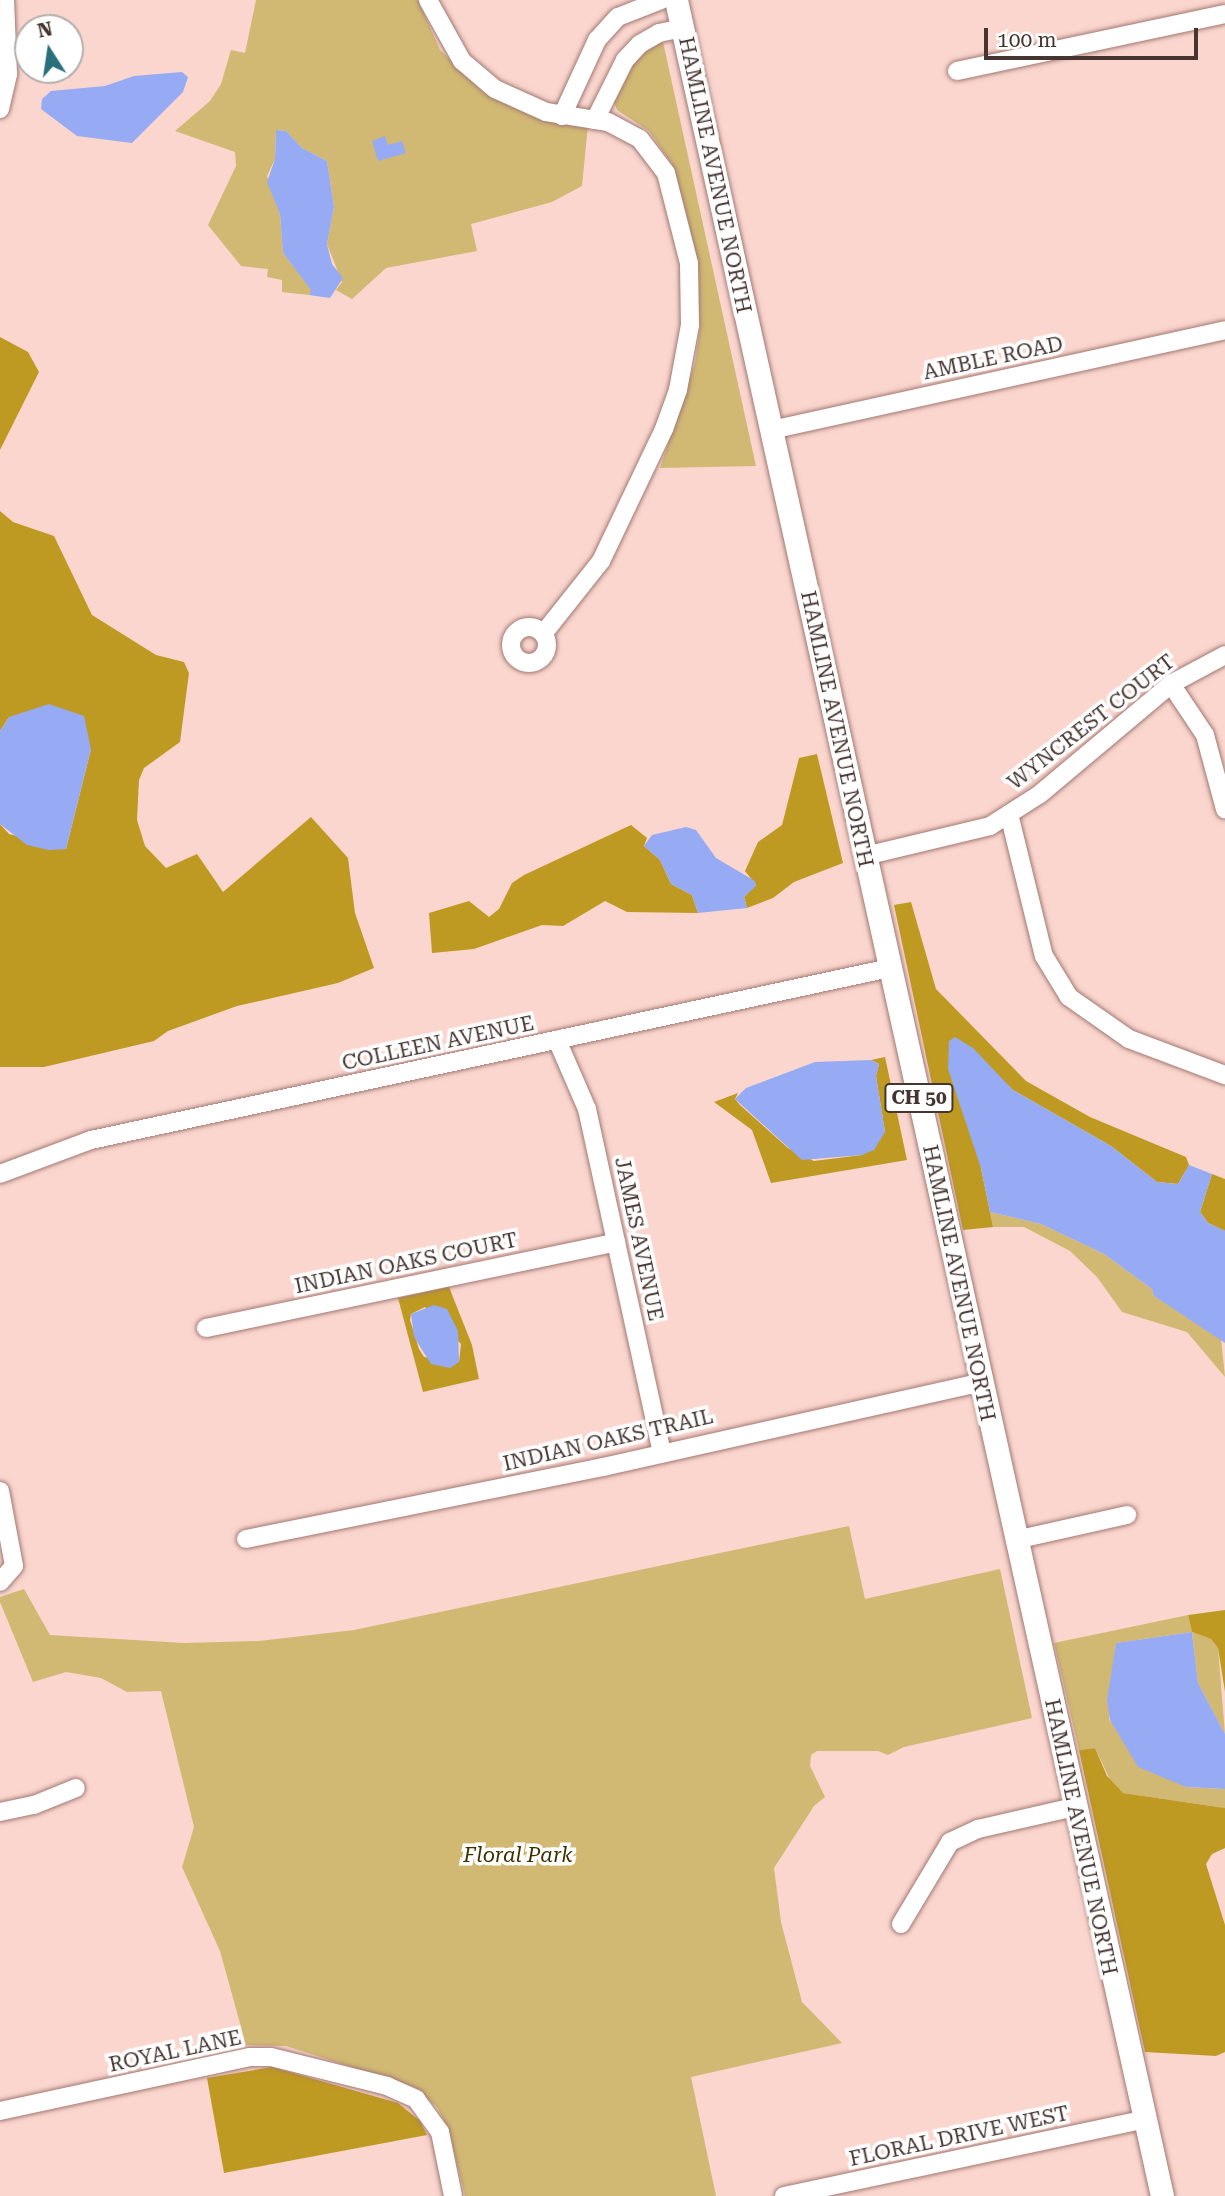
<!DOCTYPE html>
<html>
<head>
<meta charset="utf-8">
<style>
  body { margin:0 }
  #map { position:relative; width:1225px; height:2196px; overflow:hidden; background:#fad6cf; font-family:"Roboto Serif",serif }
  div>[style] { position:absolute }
  .green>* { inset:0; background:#d1b974 }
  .forest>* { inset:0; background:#be9a22 }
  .water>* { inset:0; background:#96abf3 }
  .roads { filter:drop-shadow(0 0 2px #a27972) drop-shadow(0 0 2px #a27972) }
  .minor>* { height:18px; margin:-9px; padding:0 9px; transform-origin:9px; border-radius:9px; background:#fff }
  .minor>.ring { margin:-9px; padding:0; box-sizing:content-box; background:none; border:18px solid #fff; border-radius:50% }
  .major>* { height:23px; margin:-11.5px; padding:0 11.5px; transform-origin:11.5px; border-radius:11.5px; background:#fff }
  span { translate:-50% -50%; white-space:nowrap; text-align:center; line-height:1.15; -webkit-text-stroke:7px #fff; paint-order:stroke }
  .shield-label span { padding:2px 5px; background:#fff; border:2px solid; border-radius:5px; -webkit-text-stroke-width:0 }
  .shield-label { font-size:19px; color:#453430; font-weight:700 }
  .street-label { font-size:21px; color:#453430 }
  .park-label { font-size:21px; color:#3f3000; font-style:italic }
  .north { position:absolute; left:14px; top:14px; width:70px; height:70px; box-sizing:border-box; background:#fff; border:2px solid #b5aeac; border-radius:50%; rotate:348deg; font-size:19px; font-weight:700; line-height:28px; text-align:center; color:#453430 }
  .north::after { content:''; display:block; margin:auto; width:24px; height:32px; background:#29707c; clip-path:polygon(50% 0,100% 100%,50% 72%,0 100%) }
  .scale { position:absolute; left:984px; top:28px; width:214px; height:32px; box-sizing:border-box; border:4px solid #453430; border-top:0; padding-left:9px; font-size:21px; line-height:24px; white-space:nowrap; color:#453430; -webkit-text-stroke:5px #fff; paint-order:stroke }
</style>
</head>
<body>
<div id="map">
  <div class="green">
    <i style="clip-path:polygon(256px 0,418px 0,440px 50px,483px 92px,531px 116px,588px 125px,582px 186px,552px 202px,471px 224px,477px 251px,386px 268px,352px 299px,336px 290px,342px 282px,327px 244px,334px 207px,327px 161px,302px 148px,286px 131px,276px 130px,275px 159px,267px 176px,280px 214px,283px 253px,312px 290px,309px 295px,282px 292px,282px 280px,267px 277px,268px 269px,241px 266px,208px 225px,236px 166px,235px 152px,175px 131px,210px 101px,221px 84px,231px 50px,245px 53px)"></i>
    <i style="clip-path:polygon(659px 42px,663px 42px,756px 466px,660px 468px,695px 363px,700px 327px,697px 258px,672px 164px,649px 131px,617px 110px,614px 102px,639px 52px)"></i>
    <i style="clip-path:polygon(990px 1212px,1041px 1224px,1104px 1254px,1152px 1289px,1154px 1296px,1221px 1338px,1225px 1377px,1187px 1332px,1122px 1312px,1097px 1277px,1070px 1251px,1024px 1227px,993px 1227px)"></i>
    <i style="clip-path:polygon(849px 1526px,865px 1599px,1000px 1569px,1032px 1718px,904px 1747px,888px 1755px,878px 1751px,817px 1751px,811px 1755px,810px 1766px,825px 1797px,814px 1806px,774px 1868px,781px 1922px,802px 2002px,842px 2043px,691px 2077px,716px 2196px,465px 2196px,448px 2128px,437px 2107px,414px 2087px,286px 2046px,246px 2045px,220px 1951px,182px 1867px,194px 1827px,161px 1691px,127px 1692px,101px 1678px,66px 1672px,33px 1682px,0 1602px,0 1597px,24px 1589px,50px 1635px,184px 1643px,259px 1641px,354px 1630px)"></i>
    <i style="clip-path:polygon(1188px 1615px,1192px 1632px,1211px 1639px,1218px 1648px,1225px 1734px,1198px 1683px,1192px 1632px,1116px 1643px,1109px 1720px,1186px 1787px,1225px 1789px,1225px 1808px,1123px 1793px,1113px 1786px,1095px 1748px,1079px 1750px,1054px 1643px)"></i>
  </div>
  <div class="forest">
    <i style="clip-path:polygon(0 337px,28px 352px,39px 372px,0 450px)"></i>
    <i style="clip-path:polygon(0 511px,13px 522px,54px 536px,92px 615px,156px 655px,184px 662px,189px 673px,180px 742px,144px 768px,139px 780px,137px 820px,145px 846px,166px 868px,197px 854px,223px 892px,311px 817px,348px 858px,355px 913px,374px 968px,338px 983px,237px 1006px,168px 1031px,154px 1041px,44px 1067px,0 1067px,0 824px,9px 834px,66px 849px,91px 749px,9px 717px,0 731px)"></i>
    <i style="clip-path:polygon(817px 754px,843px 863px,794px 882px,773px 898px,747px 908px,744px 897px,756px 885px,745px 871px,758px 842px,782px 825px,799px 758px)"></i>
    <i style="clip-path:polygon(631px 825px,647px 838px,644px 846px,660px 860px,671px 884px,692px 895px,698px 913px,627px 912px,605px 901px,563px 926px,542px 925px,474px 949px,432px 953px,429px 913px,469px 901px,489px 917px,499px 909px,512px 883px,524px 875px)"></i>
    <i style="clip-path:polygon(911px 902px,936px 989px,1026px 1081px,1090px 1117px,1186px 1157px,1189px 1165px,1178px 1184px,1157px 1182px,1111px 1146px,1013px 1090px,993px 1072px,981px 1168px,993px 1227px,963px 1230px,894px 905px)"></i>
    <i style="clip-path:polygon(885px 1057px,907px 1160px,771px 1183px,752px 1130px,714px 1102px,738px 1093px,735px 1099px,740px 1105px,788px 1148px,814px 1161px,862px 1155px,885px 1132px,876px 1076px,879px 1064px,871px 1060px)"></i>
    <i style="clip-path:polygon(1212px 1174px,1225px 1179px,1225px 1231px,1208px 1223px,1200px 1212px)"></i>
    <i style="clip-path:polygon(evenodd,449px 1287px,472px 1345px,479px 1379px,423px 1392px,398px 1298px,449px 1287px,425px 1307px,461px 1344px,459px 1362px,424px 1357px,419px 1349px,410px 1320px,411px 1314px,425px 1307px)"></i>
    <i style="clip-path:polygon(1225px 1610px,1225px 1692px,1218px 1648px,1211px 1639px,1192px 1632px,1188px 1615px)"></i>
    <i style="clip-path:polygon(1095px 1748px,1107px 1776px,1123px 1793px,1225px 1808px,1225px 1848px,1212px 1854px,1206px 1864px,1225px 1925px,1225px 2052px,1216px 2056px,1145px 2052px,1079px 1750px)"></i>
    <i style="clip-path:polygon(272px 2067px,398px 2103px,420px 2121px,427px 2135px,224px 2173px,207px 2078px)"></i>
  </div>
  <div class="water">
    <i style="clip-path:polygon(182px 72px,188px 77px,183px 92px,132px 143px,77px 136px,41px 109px,42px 99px,51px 91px,105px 86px,134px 76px)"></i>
    <i style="clip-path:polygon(276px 130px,286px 131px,302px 148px,327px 161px,334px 207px,327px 244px,332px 264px,343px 278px,330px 298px,309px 295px,311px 290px,283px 253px,280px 214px,267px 182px,275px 159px)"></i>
    <i style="clip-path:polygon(385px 136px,388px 145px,402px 141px,406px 153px,378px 161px,372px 141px)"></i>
    <i style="clip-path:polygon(49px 704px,84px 716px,91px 749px,66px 849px,49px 850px,27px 845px,0 824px,0 731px,9px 717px)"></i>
    <i style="clip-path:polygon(686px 827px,696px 830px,716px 858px,755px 881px,756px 886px,744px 897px,747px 908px,698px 913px,692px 895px,671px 884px,660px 860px,644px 846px,652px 835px)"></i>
    <i style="clip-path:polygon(955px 1037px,973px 1048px,1013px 1090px,1111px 1146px,1157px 1182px,1178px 1184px,1189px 1165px,1212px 1174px,1200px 1212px,1208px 1223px,1225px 1231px,1225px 1343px,1154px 1296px,1152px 1289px,1104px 1254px,1041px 1224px,990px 1212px,981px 1168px,948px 1069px,949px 1041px)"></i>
    <i style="clip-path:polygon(871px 1060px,879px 1064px,876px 1076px,885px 1132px,874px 1150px,862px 1155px,802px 1160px,735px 1099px,746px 1088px,815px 1062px)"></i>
    <i style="clip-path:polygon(434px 1305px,447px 1309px,458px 1331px,459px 1362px,450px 1368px,431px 1364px,414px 1337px,411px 1314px)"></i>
    <i style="clip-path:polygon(1192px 1632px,1198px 1683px,1225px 1734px,1225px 1789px,1186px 1787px,1138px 1767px,1110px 1720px,1107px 1700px,1116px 1643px)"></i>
  </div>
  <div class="roads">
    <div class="minor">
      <i style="left:428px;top:0;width:70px;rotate:60.9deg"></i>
      <i style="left:462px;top:61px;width:43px;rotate:40.3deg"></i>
      <i style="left:495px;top:89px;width:56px;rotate:24.3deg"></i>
      <i style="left:546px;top:112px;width:63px;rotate:9.2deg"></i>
      <i style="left:608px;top:122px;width:36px;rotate:28deg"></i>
      <i style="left:640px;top:139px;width:43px;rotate:52.6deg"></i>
      <i style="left:666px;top:173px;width:93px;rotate:75.7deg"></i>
      <i style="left:689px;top:263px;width:62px;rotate:89.1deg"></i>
      <i style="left:690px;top:325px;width:66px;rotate:100.5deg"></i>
      <i style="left:678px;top:390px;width:41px;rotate:109.7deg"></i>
      <i style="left:664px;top:429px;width:146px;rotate:115.5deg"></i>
      <i style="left:601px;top:561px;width:93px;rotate:128.5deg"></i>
      <i style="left:957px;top:71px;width:274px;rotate:-12deg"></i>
      <i style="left:0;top:109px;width:36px;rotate:-77deg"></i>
      <i style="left:8px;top:74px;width:74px;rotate:-92.3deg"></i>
      <i style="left:562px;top:116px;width:84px;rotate:-65.3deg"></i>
      <i style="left:597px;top:40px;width:31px;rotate:-48deg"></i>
      <i style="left:618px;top:17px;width:46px;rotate:-21.6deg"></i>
      <i style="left:595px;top:120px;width:67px;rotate:-63.4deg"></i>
      <i style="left:625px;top:60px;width:22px;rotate:-47deg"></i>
      <i style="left:640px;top:44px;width:22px;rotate:-30deg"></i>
      <i style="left:659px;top:33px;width:24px;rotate:-12deg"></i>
      <i style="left:771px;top:430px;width:465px;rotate:-12.4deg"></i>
      <i class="ring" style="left:511px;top:627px;width:18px;height:18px"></i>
      <i style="left:1171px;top:684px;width:61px;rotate:56.3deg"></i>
      <i style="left:1205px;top:735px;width:77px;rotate:74.9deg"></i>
      <i style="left:1009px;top:814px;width:146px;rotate:76.2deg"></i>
      <i style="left:1044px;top:956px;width:48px;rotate:58.6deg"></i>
      <i style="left:1069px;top:997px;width:73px;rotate:35deg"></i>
      <i style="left:1129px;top:1039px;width:103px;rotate:20.6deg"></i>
      <i style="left:865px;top:856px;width:129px;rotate:-13.5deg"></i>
      <i style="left:990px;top:826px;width:59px;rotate:-32.6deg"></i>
      <i style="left:1040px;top:794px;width:171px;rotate:-40deg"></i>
      <i style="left:1171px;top:684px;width:61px;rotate:-28.2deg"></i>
      <i style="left:557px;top:1040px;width:75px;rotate:66.5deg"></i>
      <i style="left:587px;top:1109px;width:352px;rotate:77.7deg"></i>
      <i style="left:0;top:1174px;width:97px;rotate:-20.5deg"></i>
      <i style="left:91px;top:1140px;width:817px;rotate:-12.15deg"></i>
      <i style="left:206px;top:1328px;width:419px;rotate:-11.8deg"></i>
      <i style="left:0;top:1491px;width:76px;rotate:79.4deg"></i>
      <i style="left:14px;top:1566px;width:21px;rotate:131deg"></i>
      <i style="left:246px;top:1539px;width:364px;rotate:-11.4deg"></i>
      <i style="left:603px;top:1467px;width:385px;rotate:-12.6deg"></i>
      <i style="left:1015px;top:1540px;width:115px;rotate:-12.6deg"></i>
      <i style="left:0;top:1812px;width:35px;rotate:-12deg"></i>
      <i style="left:34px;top:1805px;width:45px;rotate:-22deg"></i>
      <i style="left:901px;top:1924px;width:96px;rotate:-59.1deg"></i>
      <i style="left:950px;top:1842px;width:31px;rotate:-25deg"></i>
      <i style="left:978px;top:1829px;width:98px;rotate:-12.9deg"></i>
      <i style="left:0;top:2111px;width:256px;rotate:-12.2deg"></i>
      <i style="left:250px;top:2057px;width:21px"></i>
      <i style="left:271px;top:2057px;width:120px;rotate:14deg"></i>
      <i style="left:387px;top:2086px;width:32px;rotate:24deg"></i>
      <i style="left:416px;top:2099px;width:41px;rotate:54deg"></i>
      <i style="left:440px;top:2132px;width:65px;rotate:78.5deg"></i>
      <i style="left:784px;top:2196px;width:367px;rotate:-12deg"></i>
    </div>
    <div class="major">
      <i style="left:676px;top:0;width:2249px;rotate:77.52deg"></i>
    </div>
  </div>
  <div class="shield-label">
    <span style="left:919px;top:1098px">CH 50</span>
  </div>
  <div class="street-label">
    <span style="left:715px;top:175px;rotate:78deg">HAMLINE AVENUE NORTH</span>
    <span style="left:993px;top:358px;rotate:-12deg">AMBLE ROAD</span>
    <span style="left:1091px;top:722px;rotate:-38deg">WYNCREST COURT</span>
    <span style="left:837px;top:729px;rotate:78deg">HAMLINE AVENUE NORTH</span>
    <span style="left:438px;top:1043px;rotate:-12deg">COLLEEN AVENUE</span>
    <span style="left:639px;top:1239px;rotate:78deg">JAMES AVENUE</span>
    <span style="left:406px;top:1263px;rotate:-12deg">INDIAN OAKS COURT</span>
    <span style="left:959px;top:1283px;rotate:78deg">HAMLINE AVENUE NORTH</span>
    <span style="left:608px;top:1440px;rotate:-13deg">INDIAN OAKS TRAIL</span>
    <span style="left:1081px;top:1837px;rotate:78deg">HAMLINE AVENUE NORTH</span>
    <span style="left:175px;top:2051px;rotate:-12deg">ROYAL LANE</span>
    <span style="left:959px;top:2136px;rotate:-12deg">FLORAL DRIVE WEST</span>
  </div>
  <div class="park-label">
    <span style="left:518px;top:1855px">Floral Park</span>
  </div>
  <div class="north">N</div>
  <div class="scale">100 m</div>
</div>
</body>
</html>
